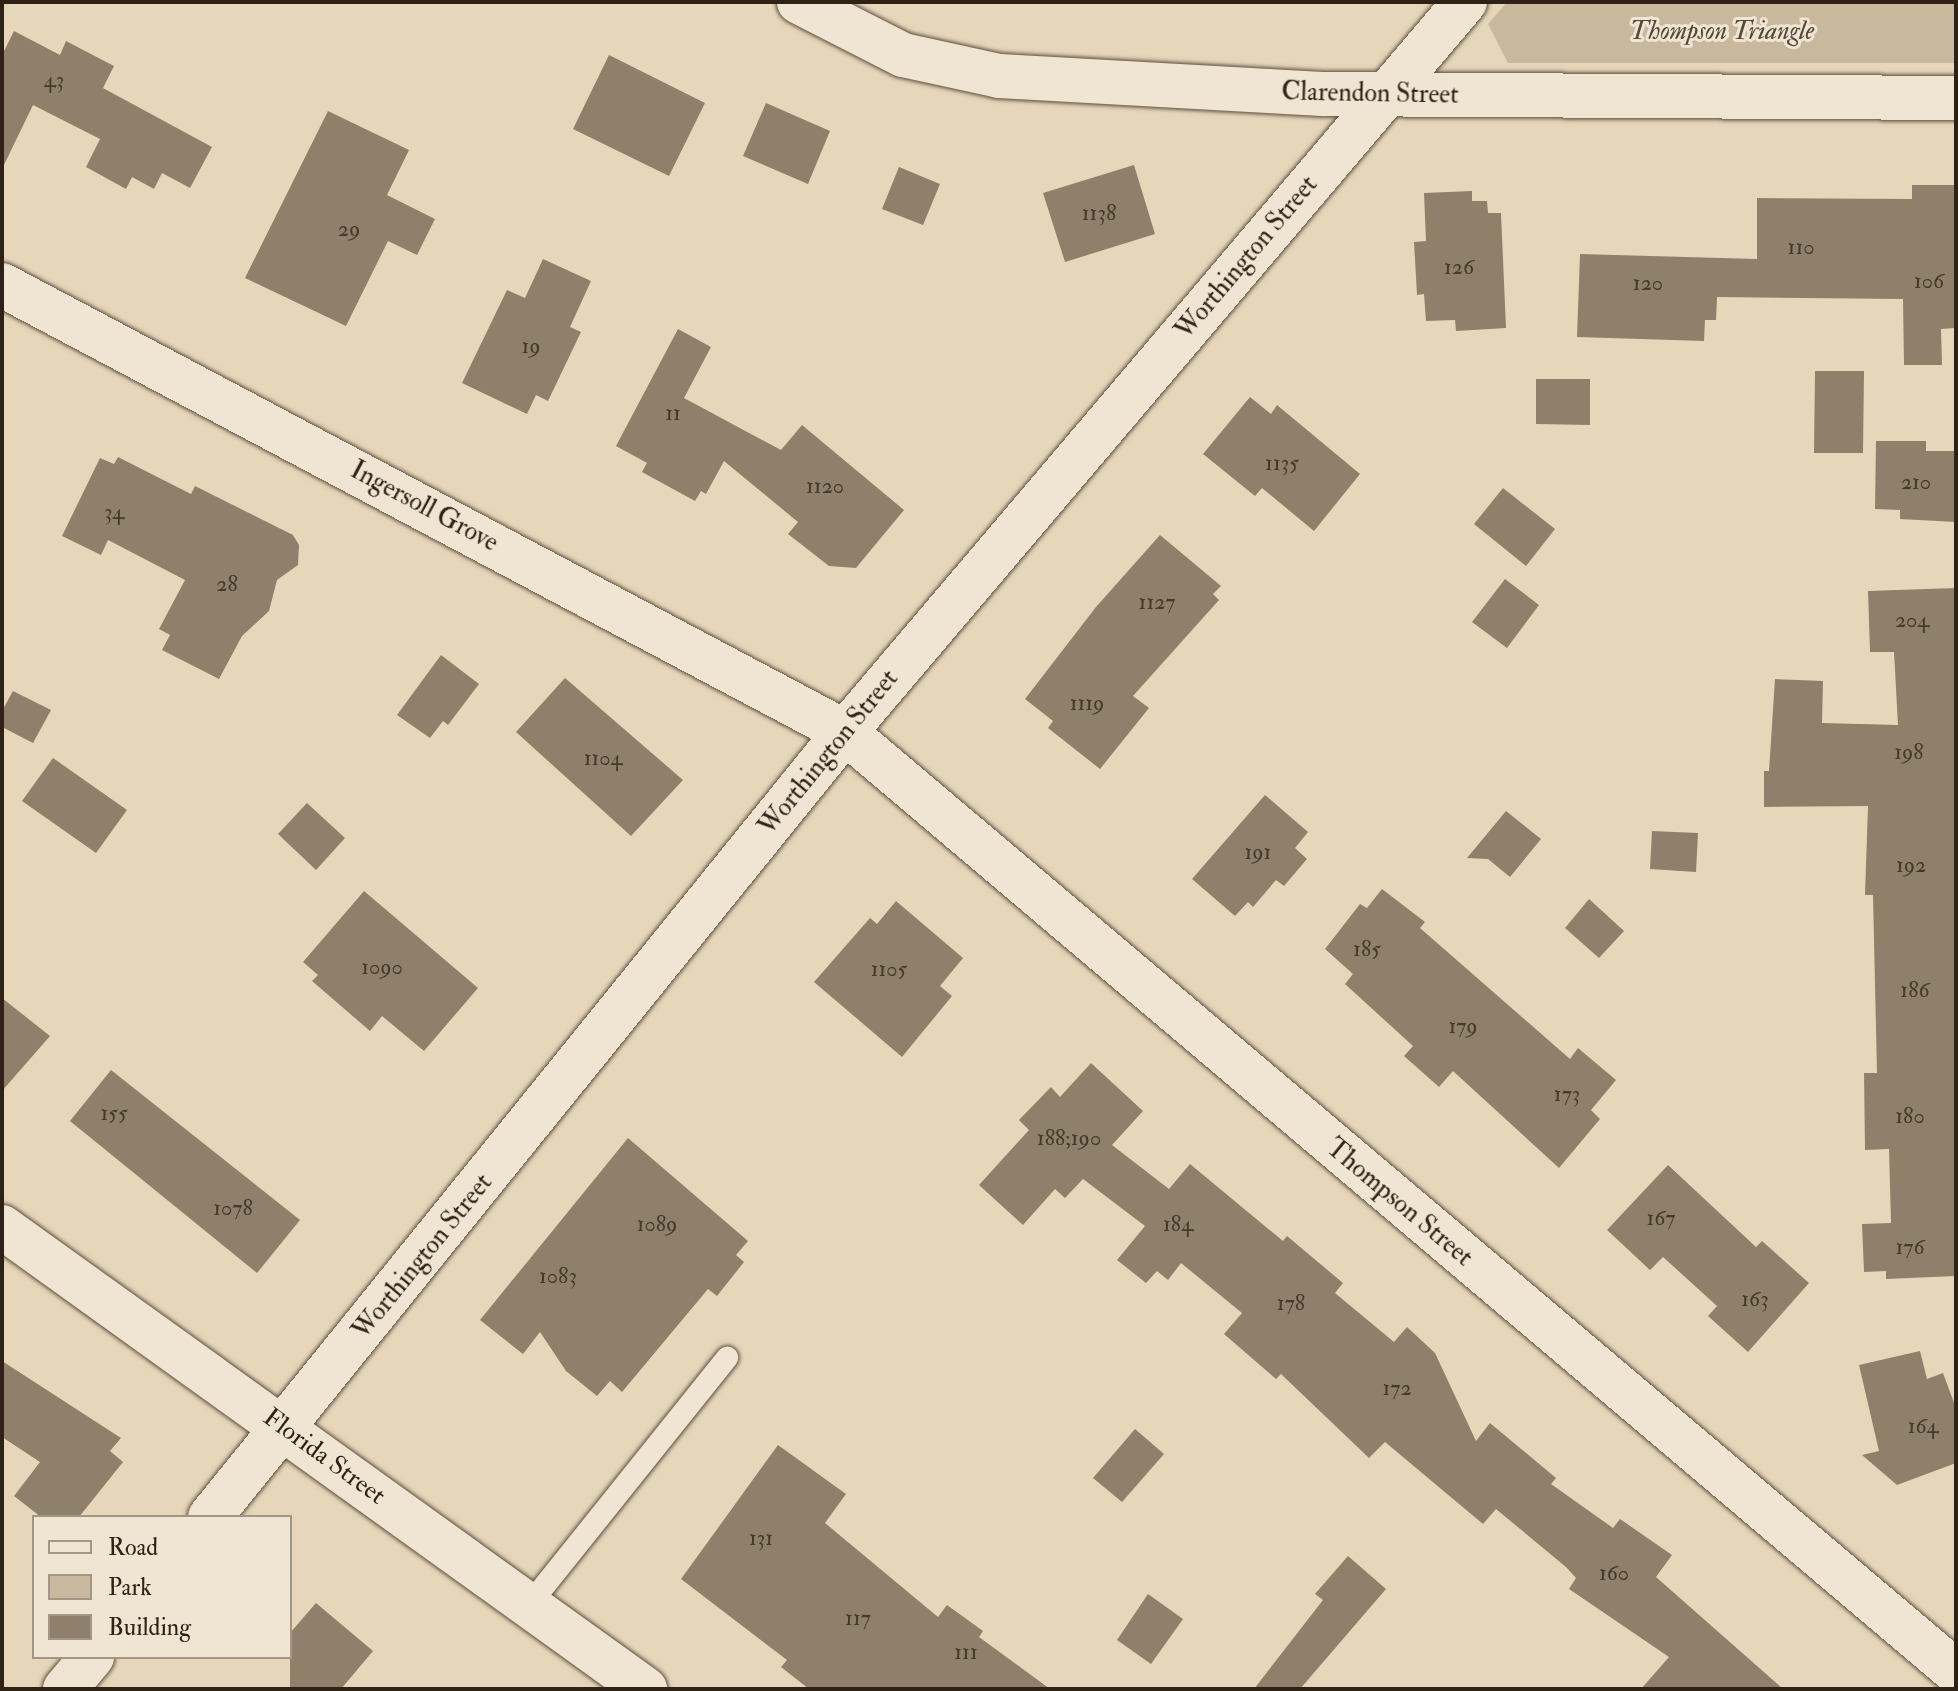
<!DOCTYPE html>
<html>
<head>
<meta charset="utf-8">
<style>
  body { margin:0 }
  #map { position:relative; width:1958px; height:1691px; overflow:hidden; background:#e7d7ba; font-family:"IM FELL Double Pica",serif }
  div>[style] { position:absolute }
  .green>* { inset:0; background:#c8b89e }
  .building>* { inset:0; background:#8e806b }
  .roads { filter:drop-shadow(0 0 2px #5c4f3f) drop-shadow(0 0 2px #5c4f3f) }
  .lane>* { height:22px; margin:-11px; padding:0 11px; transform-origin:11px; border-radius:11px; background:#efe5d2 }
  .street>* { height:44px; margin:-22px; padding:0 22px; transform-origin:22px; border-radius:22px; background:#efe5d2 }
  .secondary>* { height:44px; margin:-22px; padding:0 22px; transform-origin:22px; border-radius:22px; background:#efe5d2 }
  span { translate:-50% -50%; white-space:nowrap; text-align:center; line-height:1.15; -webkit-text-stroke:6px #efe5d2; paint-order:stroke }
  .number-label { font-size:22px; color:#463a2b }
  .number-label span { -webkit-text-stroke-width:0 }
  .park-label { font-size:26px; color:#544838; font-style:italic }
  .street-label { font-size:26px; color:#2e2216 }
  .frame { position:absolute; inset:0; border:4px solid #2e2216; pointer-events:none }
  .legend { position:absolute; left:32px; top:1515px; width:260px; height:144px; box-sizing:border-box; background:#efe5d2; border:2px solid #a29787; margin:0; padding:10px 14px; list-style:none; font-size:24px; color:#2e2216 }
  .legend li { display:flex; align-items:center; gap:16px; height:40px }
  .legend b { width:40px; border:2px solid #a29787 }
</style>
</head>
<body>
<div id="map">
  <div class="green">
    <i style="clip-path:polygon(1507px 2px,1956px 2px,1956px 63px,1508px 63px,1488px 24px)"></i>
  </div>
  <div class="building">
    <i style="clip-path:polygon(14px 31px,60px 55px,66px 41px,114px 66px,103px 88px,212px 147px,190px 188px,162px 173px,154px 189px,132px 177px,126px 189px,86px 167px,100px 139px,33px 105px,2px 169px,2px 55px)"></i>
    <i style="clip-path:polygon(609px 55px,705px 103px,669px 176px,573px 129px)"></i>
    <i style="clip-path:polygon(766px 103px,830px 131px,808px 184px,743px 156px)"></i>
    <i style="clip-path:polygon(328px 111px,409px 150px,387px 195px,435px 219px,417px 255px,388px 241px,346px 326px,245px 278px)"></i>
    <i style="clip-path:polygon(1134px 165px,1155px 234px,1065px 262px,1043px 193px)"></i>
    <i style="clip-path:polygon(899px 167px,940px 184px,923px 225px,882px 209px)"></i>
    <i style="clip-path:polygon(1912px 185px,1956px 185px,1956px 328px,1941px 329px,1942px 365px,1904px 365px,1903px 299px,1717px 297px,1716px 320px,1705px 320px,1704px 341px,1577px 337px,1580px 254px,1757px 259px,1757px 198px,1912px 199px)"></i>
    <i style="clip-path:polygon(1472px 191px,1472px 201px,1487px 201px,1488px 213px,1501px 213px,1506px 328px,1456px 331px,1455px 320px,1426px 321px,1424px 294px,1417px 295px,1414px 242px,1426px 241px,1424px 193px)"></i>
    <i style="clip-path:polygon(543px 259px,591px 281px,570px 327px,581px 332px,548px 401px,536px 395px,527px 414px,462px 383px,507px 290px,525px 298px)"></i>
    <i style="clip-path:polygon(678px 329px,711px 347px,684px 398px,781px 450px,802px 425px,904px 510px,856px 568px,829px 566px,788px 534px,798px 522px,724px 461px,706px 494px,701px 491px,695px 501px,642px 472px,647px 463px,616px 446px)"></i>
    <i style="clip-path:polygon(1815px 371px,1864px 371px,1863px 453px,1814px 453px)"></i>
    <i style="clip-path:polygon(1536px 379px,1590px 379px,1590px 425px,1536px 424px)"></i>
    <i style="clip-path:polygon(1250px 397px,1271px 414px,1277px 405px,1360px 474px,1314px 531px,1262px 488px,1255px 496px,1203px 454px)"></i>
    <i style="clip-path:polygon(1876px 441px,1926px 441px,1926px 451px,1956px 451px,1956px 522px,1900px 519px,1900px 510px,1875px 509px)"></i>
    <i style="clip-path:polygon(118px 457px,191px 494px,195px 486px,293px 535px,299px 545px,298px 565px,277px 580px,269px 611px,242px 636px,219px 679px,162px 650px,170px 635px,159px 629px,185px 580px,108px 540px,101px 555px,62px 536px,100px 458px,114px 464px)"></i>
    <i style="clip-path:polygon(1503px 488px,1555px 529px,1526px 566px,1474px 524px)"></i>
    <i style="clip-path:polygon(1160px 535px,1221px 586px,1213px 594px,1219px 600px,1133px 696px,1149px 708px,1100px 769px,1048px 728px,1053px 721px,1025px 699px,1096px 607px)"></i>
    <i style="clip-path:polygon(1505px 579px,1539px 605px,1507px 648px,1472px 622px)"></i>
    <i style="clip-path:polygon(1956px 588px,1956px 1276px,1886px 1279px,1886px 1271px,1864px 1272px,1862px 1224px,1891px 1223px,1889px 1149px,1865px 1150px,1864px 1073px,1877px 1073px,1873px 895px,1865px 895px,1868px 806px,1764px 807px,1764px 771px,1769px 771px,1775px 679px,1823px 681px,1822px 723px,1898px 725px,1894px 652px,1870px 652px,1868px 591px)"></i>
    <i style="clip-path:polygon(441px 655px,479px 684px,448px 725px,443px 721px,430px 738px,397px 715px)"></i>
    <i style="clip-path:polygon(565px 678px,683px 780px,631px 836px,516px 732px)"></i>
    <i style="clip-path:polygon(13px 691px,51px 710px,33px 743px,2px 727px,2px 711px)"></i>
    <i style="clip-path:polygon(53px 758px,127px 810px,96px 853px,22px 801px)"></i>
    <i style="clip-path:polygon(1265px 795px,1308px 832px,1295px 848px,1307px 859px,1284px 886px,1276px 880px,1253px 907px,1248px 902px,1235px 916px,1192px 879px)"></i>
    <i style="clip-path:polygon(307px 803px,345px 838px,316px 870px,278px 834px)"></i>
    <i style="clip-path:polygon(1506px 811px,1541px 839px,1510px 877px,1488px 859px,1467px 858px)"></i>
    <i style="clip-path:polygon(1652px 831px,1698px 833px,1696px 872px,1650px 869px)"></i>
    <i style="clip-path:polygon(1382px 889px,1425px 922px,1420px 928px,1570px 1059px,1578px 1048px,1616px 1080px,1591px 1110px,1600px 1119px,1559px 1168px,1453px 1071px,1439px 1087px,1404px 1056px,1413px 1046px,1345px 984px,1353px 974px,1325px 949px,1360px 904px,1367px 908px)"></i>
    <i style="clip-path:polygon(364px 891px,478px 988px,424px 1051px,382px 1016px,370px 1031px,312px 981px,318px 975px,303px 962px)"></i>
    <i style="clip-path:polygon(1589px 899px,1624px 931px,1599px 958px,1565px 928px)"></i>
    <i style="clip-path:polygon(896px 901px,963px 958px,940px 986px,952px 996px,902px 1057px,814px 982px,870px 918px,877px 924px)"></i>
    <i style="clip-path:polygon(2px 998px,50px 1036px,2px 1091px)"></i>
    <i style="clip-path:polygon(1091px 1063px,1143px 1111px,1112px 1145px,1169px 1189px,1190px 1164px,1283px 1241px,1287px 1236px,1343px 1283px,1335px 1293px,1394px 1342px,1407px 1327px,1435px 1353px,1476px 1441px,1490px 1423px,1556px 1478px,1551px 1484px,1613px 1528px,1620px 1519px,1672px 1555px,1656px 1577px,1783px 1689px,1641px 1689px,1669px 1657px,1569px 1589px,1576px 1578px,1566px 1567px,1496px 1509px,1483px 1524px,1385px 1442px,1369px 1458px,1281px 1374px,1276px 1379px,1224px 1334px,1242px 1313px,1181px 1263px,1168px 1280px,1157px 1271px,1146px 1283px,1117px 1260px,1145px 1226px,1083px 1179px,1065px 1198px,1055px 1189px,1023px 1225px,979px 1185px,1029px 1130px,1019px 1120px,1051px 1087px,1060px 1097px)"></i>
    <i style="clip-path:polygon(111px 1070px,300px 1220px,257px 1273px,70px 1121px)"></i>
    <i style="clip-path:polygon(628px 1138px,748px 1241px,736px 1255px,744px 1262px,717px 1296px,708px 1289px,622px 1392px,610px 1381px,597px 1396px,566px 1371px,540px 1332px,523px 1354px,480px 1320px)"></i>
    <i style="clip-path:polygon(1668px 1165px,1756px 1247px,1762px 1241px,1809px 1283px,1748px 1352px,1708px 1316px,1717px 1306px,1663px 1257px,1650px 1270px,1607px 1230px)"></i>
    <i style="clip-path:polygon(1920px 1351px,1927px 1379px,1943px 1373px,1956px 1408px,1956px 1463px,1897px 1485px,1862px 1455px,1879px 1451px,1859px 1365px)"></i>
    <i style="clip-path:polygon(2px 1361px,121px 1438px,110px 1451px,123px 1462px,79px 1517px,41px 1517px,14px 1496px,40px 1462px,2px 1437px)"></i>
    <i style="clip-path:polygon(1135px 1429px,1164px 1454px,1122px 1502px,1093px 1478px)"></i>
    <i style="clip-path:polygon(778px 1445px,846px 1494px,825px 1523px,938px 1617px,947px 1605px,983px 1631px,979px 1637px,1050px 1689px,809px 1689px,781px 1667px,787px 1660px,681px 1579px)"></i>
    <i style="clip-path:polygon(1348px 1556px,1386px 1589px,1300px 1689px,1254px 1689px,1323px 1600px,1315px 1594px)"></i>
    <i style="clip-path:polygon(1148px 1594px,1183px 1619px,1151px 1664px,1117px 1640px)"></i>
    <i style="clip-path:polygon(316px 1603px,373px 1651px,341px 1689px,290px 1689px,290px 1633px)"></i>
  </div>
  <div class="roads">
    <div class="lane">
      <i style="left:529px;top:1605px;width:317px;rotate:-51.3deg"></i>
    </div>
    <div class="street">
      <i style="left:799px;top:2px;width:117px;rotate:27deg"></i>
      <i style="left:903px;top:55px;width:98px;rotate:12.3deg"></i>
      <i style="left:999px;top:76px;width:324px;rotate:3.2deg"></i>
      <i style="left:1323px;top:94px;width:633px;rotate:0.36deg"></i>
      <i style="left:2px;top:285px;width:954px;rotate:27.93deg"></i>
      <i style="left:2px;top:1227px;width:792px;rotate:35.7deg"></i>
    </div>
    <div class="secondary">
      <i style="left:845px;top:732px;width:1455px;rotate:40.23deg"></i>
      <i style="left:210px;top:1517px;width:1010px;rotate:-51.03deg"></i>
      <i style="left:845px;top:732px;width:958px;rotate:-49.66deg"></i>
      <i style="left:65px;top:1689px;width:42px;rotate:-49.8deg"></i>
    </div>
  </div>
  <div class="number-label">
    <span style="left:54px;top:81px">43</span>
    <span style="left:1099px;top:214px">1138</span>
    <span style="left:349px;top:230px">29</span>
    <span style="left:1801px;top:248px">110</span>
    <span style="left:1459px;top:268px">126</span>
    <span style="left:1929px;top:282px">106</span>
    <span style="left:1648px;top:284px">120</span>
    <span style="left:531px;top:347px">19</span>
    <span style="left:673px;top:414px">11</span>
    <span style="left:1282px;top:464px">1135</span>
    <span style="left:1916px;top:483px">210</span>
    <span style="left:825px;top:487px">1120</span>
    <span style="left:114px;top:513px">34</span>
    <span style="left:227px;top:585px">28</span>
    <span style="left:1157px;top:603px">1127</span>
    <span style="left:1912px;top:621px">204</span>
    <span style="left:1087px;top:704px">1119</span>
    <span style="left:1909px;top:753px">198</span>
    <span style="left:603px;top:759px">1104</span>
    <span style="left:1258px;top:853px">191</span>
    <span style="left:1911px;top:866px">192</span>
    <span style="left:1367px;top:950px">185</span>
    <span style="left:382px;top:968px">1090</span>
    <span style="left:889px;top:970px">1105</span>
    <span style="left:1915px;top:991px">186</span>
    <span style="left:1463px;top:1027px">179</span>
    <span style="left:1567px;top:1095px">173</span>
    <span style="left:114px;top:1114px">155</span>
    <span style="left:1910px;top:1117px">180</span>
    <span style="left:1069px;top:1139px">188;190</span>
    <span style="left:233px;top:1209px">1078</span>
    <span style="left:1661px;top:1219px">167</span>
    <span style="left:657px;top:1225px">1089</span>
    <span style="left:1178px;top:1225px">184</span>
    <span style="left:1910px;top:1248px">176</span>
    <span style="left:558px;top:1277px">1083</span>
    <span style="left:1755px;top:1300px">163</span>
    <span style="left:1291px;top:1304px">178</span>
    <span style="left:1397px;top:1389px">172</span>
    <span style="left:1923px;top:1427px">164</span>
    <span style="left:761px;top:1539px">131</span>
    <span style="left:1614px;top:1574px">160</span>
    <span style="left:858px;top:1619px">117</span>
    <span style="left:966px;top:1653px">111</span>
  </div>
  <div class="park-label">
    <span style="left:1722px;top:32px">Thompson Triangle</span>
  </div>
  <div class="street-label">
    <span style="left:1370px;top:94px;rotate:1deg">Clarendon Street</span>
    <span style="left:1247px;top:258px;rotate:-50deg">Worthington Street</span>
    <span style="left:424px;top:507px;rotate:28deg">Ingersoll Grove</span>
    <span style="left:829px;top:753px;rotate:-51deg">Worthington Street</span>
    <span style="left:1399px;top:1203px;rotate:40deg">Thompson Street</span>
    <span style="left:423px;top:1257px;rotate:-51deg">Worthington Street</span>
    <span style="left:324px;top:1457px;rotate:36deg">Florida Street</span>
  </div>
  <div class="frame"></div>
  <ul class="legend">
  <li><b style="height:10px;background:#efe5d2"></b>Road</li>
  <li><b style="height:22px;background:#c8b89e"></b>Park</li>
  <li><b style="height:22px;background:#8e806b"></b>Building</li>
  </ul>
</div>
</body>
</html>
